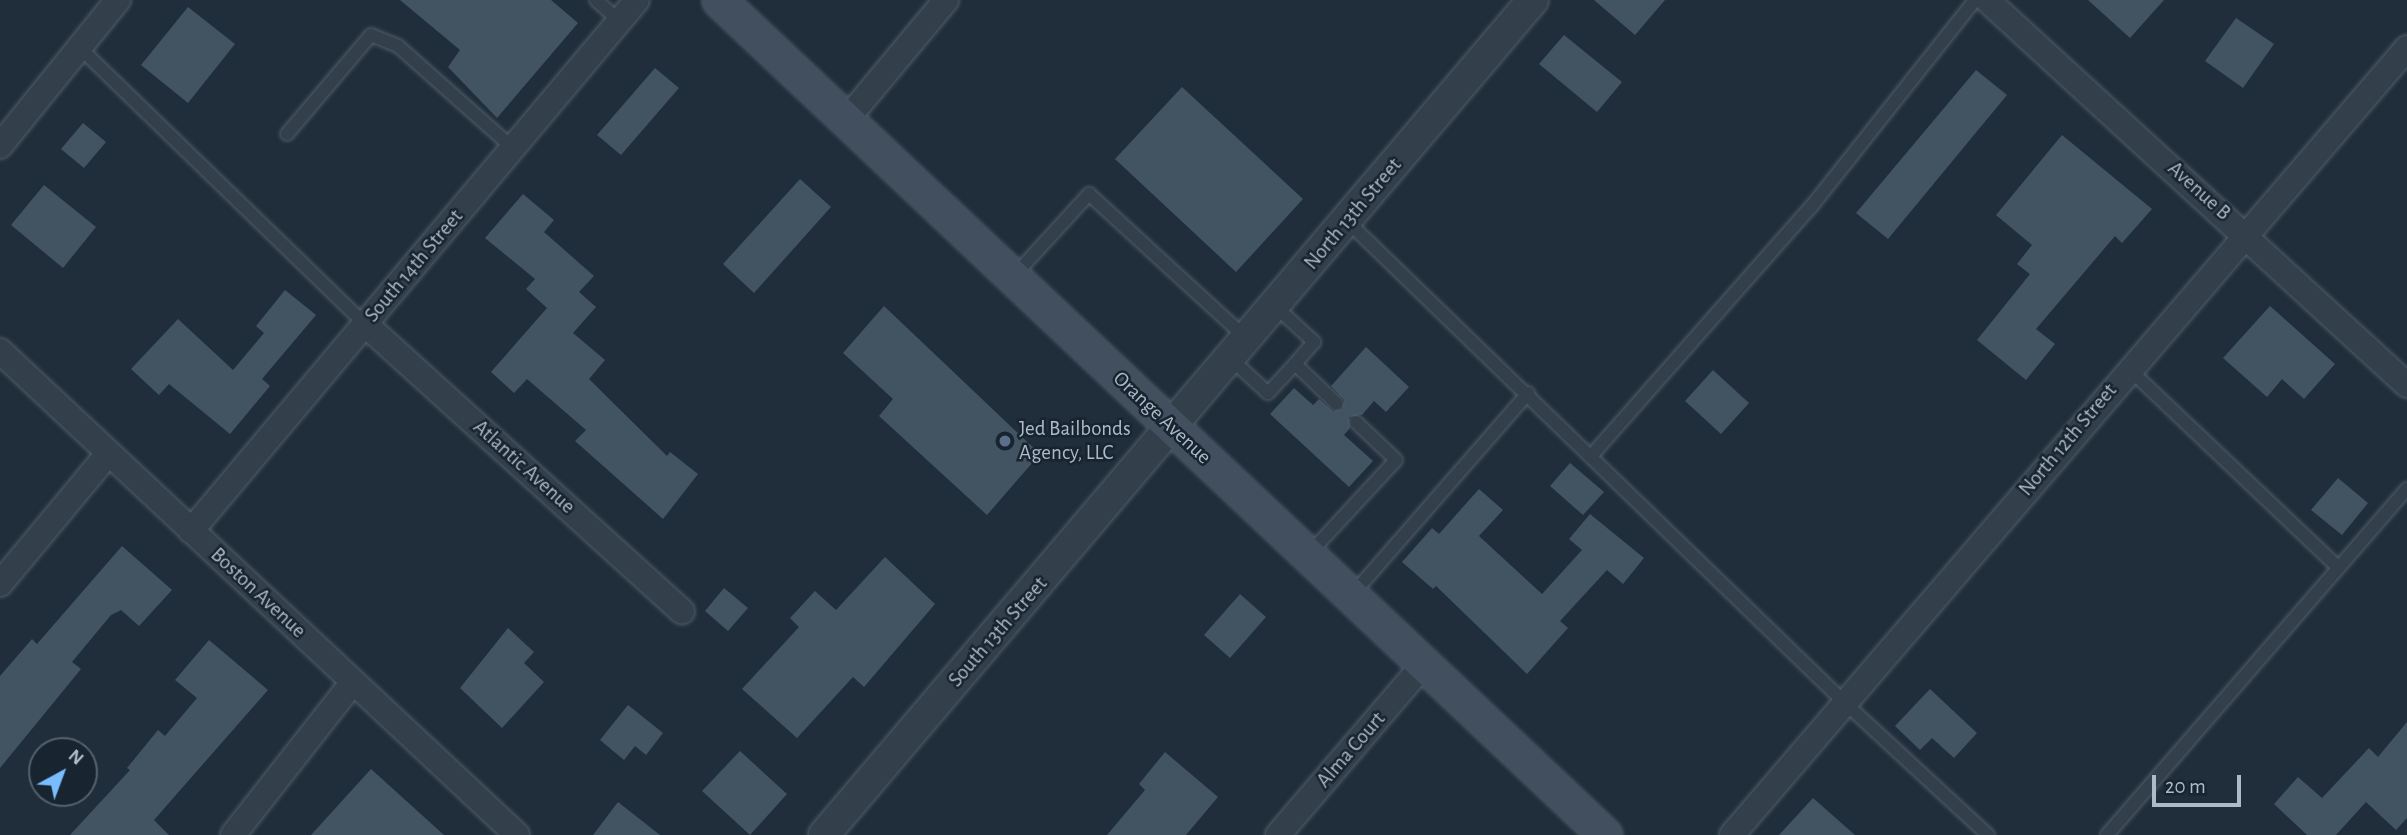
<!DOCTYPE html>
<html>
<head>
<meta charset="utf-8">
<style>
  body { margin:0 }
  #map { position:relative; width:2407px; height:835px; overflow:hidden; background:#1f2e3a; font-family:"Alegreya Sans",sans-serif }
  div>[style] { position:absolute }
  .building>* { inset:0; background:#425462 }
  .roads { filter:drop-shadow(0 0 2px #505d68) drop-shadow(0 0 2px #505d68) }
  .service>* { height:12px; margin:-6px; padding:0 6px; transform-origin:6px; border-radius:6px; background:#333f4a }
  .minor>* { height:24px; margin:-12px; padding:0 12px; transform-origin:12px; border-radius:12px; background:#333f4a }
  .tertiary>* { height:30px; margin:-15px; padding:0 15px; transform-origin:15px; border-radius:15px; background:#333f4a }
  .secondary>* { height:33px; margin:-16.5px; padding:0 16.5px; transform-origin:16.5px; border-radius:16.5px; background:#414f5e }
  .dots>* { width:19px; height:19px; translate:-50% -50%; box-sizing:border-box; border:4px solid #18242f; border-radius:50% }
  span { translate:-50% -50%; white-space:nowrap; text-align:center; line-height:1.15; -webkit-text-stroke:5px #18242f; paint-order:stroke }
  .street-label { font-size:21px; color:#adbac7 }
  .poi-label { font-size:21px; color:#adbac7 }
  .left { translate:0 -50%; text-align:left }
  .north { position:absolute; left:28px; top:737px; width:70px; height:70px; box-sizing:border-box; background:#18242f; border:2px solid #54606c; border-radius:50%; rotate:41deg; font-size:19px; font-weight:700; line-height:28px; text-align:center; color:#adbac7 }
  .north::after { content:''; display:block; margin:auto; width:24px; height:32px; background:#7abdff; clip-path:polygon(50% 0,100% 100%,50% 72%,0 100%) }
  .scale { position:absolute; left:2152px; top:775px; width:89px; height:32px; box-sizing:border-box; border:4px solid #adbac7; border-top:0; padding-left:9px; font-size:21px; line-height:24px; white-space:nowrap; color:#adbac7; -webkit-text-stroke:5px #18242f; paint-order:stroke }
</style>
</head>
<body>
<div id="map">
  <div class="building">
    <i style="clip-path:polygon(400px 0,551px 0,578px 23px,497px 118px,448px 67px,460px 50px)"></i>
    <i style="clip-path:polygon(1594px 0,1665px 0,1635px 35px)"></i>
    <i style="clip-path:polygon(2088px 0,2164px 0,2130px 38px)"></i>
    <i style="clip-path:polygon(188px 7px,235px 44px,188px 103px,141px 65px)"></i>
    <i style="clip-path:polygon(2236px 18px,2274px 44px,2243px 88px,2205px 61px)"></i>
    <i style="clip-path:polygon(1564px 35px,1622px 82px,1597px 112px,1539px 64px)"></i>
    <i style="clip-path:polygon(655px 68px,679px 88px,621px 155px,597px 135px)"></i>
    <i style="clip-path:polygon(1976px 70px,2007px 95px,1888px 239px,1856px 213px)"></i>
    <i style="clip-path:polygon(1182px 87px,1303px 199px,1236px 272px,1115px 159px)"></i>
    <i style="clip-path:polygon(83px 123px,106px 142px,84px 168px,61px 149px)"></i>
    <i style="clip-path:polygon(2062px 135px,2152px 209px,2122px 243px,2115px 236px,2036px 329px,2055px 344px,2026px 380px,1977px 340px,2030px 274px,2017px 264px,2032px 245px,1996px 215px)"></i>
    <i style="clip-path:polygon(800px 179px,831px 207px,754px 293px,723px 264px)"></i>
    <i style="clip-path:polygon(44px 185px,96px 227px,63px 268px,11px 225px)"></i>
    <i style="clip-path:polygon(523px 194px,554px 220px,544px 232px,594px 276px,579px 292px,596px 307px,573px 333px,605px 360px,589px 379px,667px 456px,670px 452px,698px 474px,663px 519px,575px 441px,586px 430px,527px 379px,514px 393px,491px 372px,547px 308px,526px 289px,535px 279px,485px 238px)"></i>
    <i style="clip-path:polygon(285px 290px,316px 315px,262px 379px,270px 386px,230px 434px,169px 384px,159px 395px,131px 369px,178px 319px,233px 370px,264px 333px,256px 326px)"></i>
    <i style="clip-path:polygon(884px 306px,1040px 454px,987px 515px,879px 416px,893px 399px,843px 353px)"></i>
    <i style="clip-path:polygon(2270px 306px,2335px 364px,2304px 399px,2282px 379px,2267px 397px,2223px 358px)"></i>
    <i style="clip-path:polygon(1366px 347px,1409px 387px,1386px 412px,1374px 401px,1362px 415px,1349px 417px,1350px 428px,1344px 435px,1373px 461px,1349px 487px,1270px 414px,1294px 388px,1313px 405px,1319px 399px,1333px 411px,1342px 409px,1344px 400px,1331px 386px)"></i>
    <i style="clip-path:polygon(1713px 370px,1749px 403px,1721px 434px,1685px 401px)"></i>
    <i style="clip-path:polygon(1570px 463px,1604px 492px,1583px 515px,1550px 486px)"></i>
    <i style="clip-path:polygon(2338px 478px,2368px 503px,2342px 535px,2311px 510px)"></i>
    <i style="clip-path:polygon(1479px 489px,1503px 510px,1479px 536px,1542px 594px,1582px 550px,1569px 539px,1590px 514px,1644px 558px,1623px 584px,1607px 570px,1560px 621px,1568px 628px,1527px 674px,1436px 586px,1433px 589px,1402px 562px,1432px 528px,1439px 534px)"></i>
    <i style="clip-path:polygon(122px 546px,172px 590px,139px 626px,121px 610px,111px 615px,72px 662px,81px 669px,0 768px,0 676px,32px 639px,37px 644px)"></i>
    <i style="clip-path:polygon(885px 557px,935px 604px,864px 687px,853px 677px,797px 738px,742px 689px,799px 627px,790px 618px,815px 591px,836px 610px)"></i>
    <i style="clip-path:polygon(724px 588px,748px 608px,728px 631px,705px 611px)"></i>
    <i style="clip-path:polygon(1240px 594px,1266px 617px,1230px 658px,1204px 635px)"></i>
    <i style="clip-path:polygon(508px 628px,534px 652px,524px 663px,544px 682px,502px 728px,460px 688px)"></i>
    <i style="clip-path:polygon(209px 640px,268px 690px,154px 820px,169px 835px,70px 835px,130px 770px,127px 768px,158px 730px,165px 736px,197px 698px,175px 680px)"></i>
    <i style="clip-path:polygon(1930px 689px,1977px 733px,1954px 758px,1932px 738px,1920px 750px,1895px 726px)"></i>
    <i style="clip-path:polygon(628px 705px,663px 733px,646px 755px,635px 746px,624px 760px,600px 740px)"></i>
    <i style="clip-path:polygon(2407px 722px,2407px 818px,2396px 830px,2366px 802px,2336px 835px,2307px 835px,2274px 804px,2298px 777px,2322px 798px,2369px 748px,2378px 757px)"></i>
    <i style="clip-path:polygon(740px 751px,787px 794px,750px 835px,702px 791px)"></i>
    <i style="clip-path:polygon(1165px 752px,1218px 797px,1186px 835px,1107px 835px,1145px 790px,1139px 784px)"></i>
    <i style="clip-path:polygon(371px 769px,444px 835px,311px 835px)"></i>
    <i style="clip-path:polygon(1813px 798px,1855px 835px,1779px 835px)"></i>
    <i style="clip-path:polygon(618px 802px,660px 835px,593px 835px)"></i>
  </div>
  <div class="roads">
    <div class="service">
      <i style="left:596px;top:0;width:31px;rotate:42deg"></i>
      <i style="left:80px;top:48px;width:397px;rotate:44.1deg"></i>
      <i style="left:287px;top:134px;width:130px;rotate:-49.7deg"></i>
      <i style="left:371px;top:35px;width:29px;rotate:22deg"></i>
      <i style="left:398px;top:46px;width:154px;rotate:41.6deg"></i>
      <i style="left:1347px;top:221px;width:693px;rotate:44.06deg"></i>
      <i style="left:1845px;top:703px;width:195px;rotate:42.7deg"></i>
      <i style="left:1013px;top:277px;width:113px;rotate:-47.5deg"></i>
      <i style="left:1089px;top:194px;width:213px;rotate:42.5deg"></i>
      <i style="left:1276px;top:307px;width:52px;rotate:42.6deg"></i>
      <i style="left:1314px;top:342px;width:29px;rotate:131deg"></i>
      <i style="left:1295px;top:364px;width:57px;rotate:43.6deg"></i>
      <i style="left:1231px;top:359px;width:50px;rotate:42.6deg"></i>
      <i style="left:1268px;top:393px;width:40px;rotate:-47deg"></i>
      <i style="left:2129px;top:369px;width:289px;rotate:43.5deg"></i>
      <i style="left:1592px;top:455px;width:331px;rotate:-48.6deg"></i>
      <i style="left:1811px;top:207px;width:264px;rotate:-51.6deg"></i>
      <i style="left:1308px;top:555px;width:129px;rotate:-47.2deg"></i>
      <i style="left:1396px;top:460px;width:55px;rotate:-136.5deg"></i>
      <i style="left:1352px;top:595px;width:268px;rotate:-48.9deg"></i>
      <i style="left:2107px;top:835px;width:458px;rotate:-49.1deg"></i>
    </div>
    <div class="minor">
      <i style="left:1987px;top:0;width:570px;rotate:42.51deg"></i>
      <i style="left:847px;top:119px;width:155px;rotate:-50.2deg"></i>
      <i style="left:0;top:146px;width:188px;rotate:-51.1deg"></i>
      <i style="left:365px;top:324px;width:428px;rotate:42.2deg"></i>
      <i style="left:0;top:351px;width:708px;rotate:43.11deg"></i>
      <i style="left:191px;top:531px;width:693px;rotate:-49.97deg"></i>
      <i style="left:0;top:584px;width:169px;rotate:-50.3deg"></i>
      <i style="left:233px;top:835px;width:194px;rotate:-51.9deg"></i>
      <i style="left:1278px;top:835px;width:225px;rotate:-49.5deg"></i>
      <i style="left:1732px;top:835px;width:1037px;rotate:-49.38deg"></i>
    </div>
    <div class="tertiary">
      <i style="left:824px;top:835px;width:1095px;rotate:-49.67deg"></i>
    </div>
    <div class="secondary">
      <i style="left:719px;top:0;width:1217px;rotate:43.3deg"></i>
    </div>
  </div>
  <div class="dots">
    <i style="left:1005px;top:441px;background:#5c6f8a"></i>
  </div>
  <div class="street-label">
    <span style="left:2199px;top:191px;rotate:42deg">Avenue B</span>
    <span style="left:1353px;top:214px;rotate:-50deg">North 13th Street</span>
    <span style="left:414px;top:266px;rotate:-50deg">South 14th Street</span>
    <span style="left:1162px;top:418px;rotate:43deg">Orange Avenue</span>
    <span style="left:2068px;top:440px;rotate:-50deg">North 12th Street</span>
    <span style="left:524px;top:467px;rotate:42deg">Atlantic Avenue</span>
    <span style="left:258px;top:593px;rotate:43deg">Boston Avenue</span>
    <span style="left:998px;top:632px;rotate:-49deg">South 13th Street</span>
    <span style="left:1351px;top:750px;rotate:-49deg">Alma Court</span>
  </div>
  <div class="poi-label">
    <span class="left" style="left:1019px;top:441px">Jed Bailbonds<br>Agency, LLC</span>
  </div>
  <div class="north">N</div>
  <div class="scale">20 m</div>
</div>
</body>
</html>
